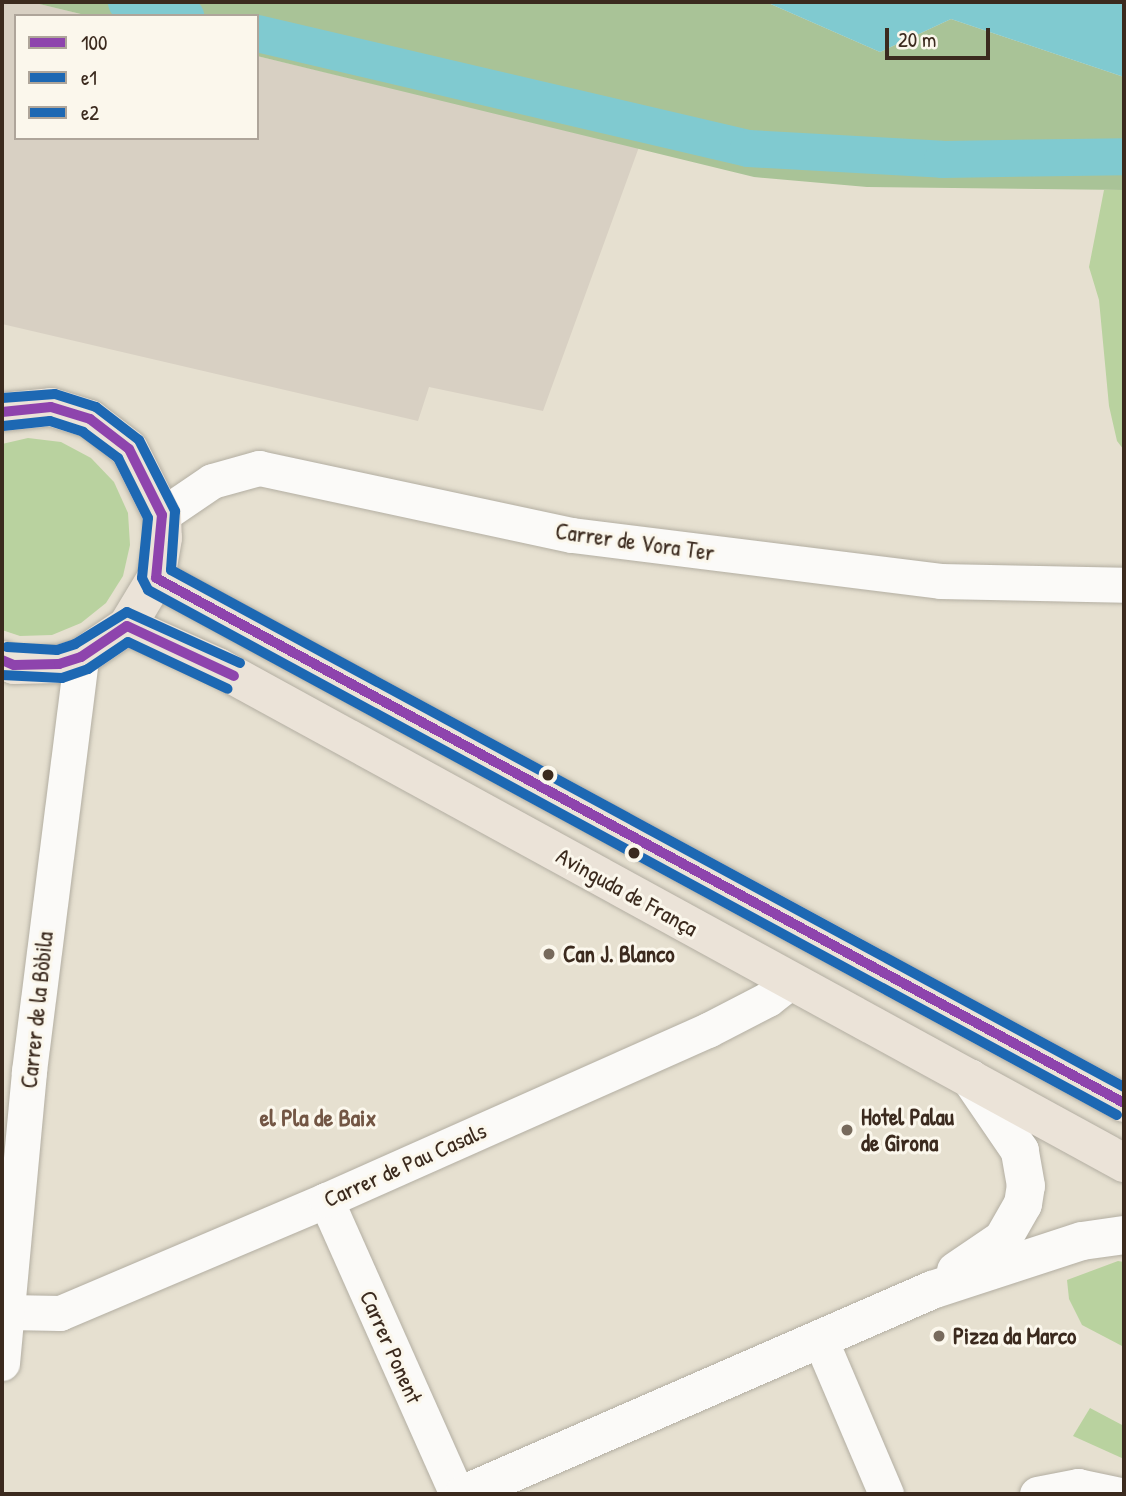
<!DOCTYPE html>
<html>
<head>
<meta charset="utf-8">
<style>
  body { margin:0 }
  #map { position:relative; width:1126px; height:1496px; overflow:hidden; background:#e6e0d0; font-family:"Patrick Hand",sans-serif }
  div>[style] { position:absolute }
  .industrial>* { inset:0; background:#d8d0c3 }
  .green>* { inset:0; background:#b9d29f }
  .forest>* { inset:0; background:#a9c397 }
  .water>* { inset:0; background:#80cad0 }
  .canal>* { height:37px; margin:-18.5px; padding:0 18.5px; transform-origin:18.5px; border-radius:18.5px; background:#80cad0 }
  .roads { filter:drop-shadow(0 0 2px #b3aea2) drop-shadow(0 0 2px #b3aea2) }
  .minor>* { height:35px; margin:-17.5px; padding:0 17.5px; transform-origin:17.5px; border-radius:17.5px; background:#fbfaf8 }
  .tertiary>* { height:38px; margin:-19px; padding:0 19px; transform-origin:19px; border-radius:19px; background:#fbfaf8 }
  .primary>* { height:38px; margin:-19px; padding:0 19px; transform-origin:19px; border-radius:19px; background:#ebe3d8 }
  .bus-1>* { height:10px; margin:-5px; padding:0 5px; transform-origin:5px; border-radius:5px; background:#8e44ad }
  .bus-2>* { height:10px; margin:-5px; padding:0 5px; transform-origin:5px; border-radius:5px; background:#1d68b3 }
  .bus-3>* { height:10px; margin:-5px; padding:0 5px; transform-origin:5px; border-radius:5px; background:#1d68b3 }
  .dots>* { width:19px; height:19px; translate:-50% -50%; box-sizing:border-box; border:4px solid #fbf7ec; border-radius:50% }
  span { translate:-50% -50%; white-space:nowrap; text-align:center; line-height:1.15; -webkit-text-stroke:6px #fbf7ec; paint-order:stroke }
  .street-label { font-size:23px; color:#3b2a1e }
  .poi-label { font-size:23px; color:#3b2a1e; font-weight:700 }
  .left { translate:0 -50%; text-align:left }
  .neighbourhood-label { font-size:24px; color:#735644; font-weight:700 }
  .frame { position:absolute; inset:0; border:4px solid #3b2a1e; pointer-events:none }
  .legend { position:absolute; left:14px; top:14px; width:245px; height:126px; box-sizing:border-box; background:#fbf7ec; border:2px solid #aea59a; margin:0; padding:9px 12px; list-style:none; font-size:21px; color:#3b2a1e }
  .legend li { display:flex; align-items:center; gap:14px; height:35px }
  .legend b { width:35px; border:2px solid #aea59a }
  .scale { position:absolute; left:885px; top:28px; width:105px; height:32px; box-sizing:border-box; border:4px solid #3b2a1e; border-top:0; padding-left:9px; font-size:21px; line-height:24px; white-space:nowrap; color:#3b2a1e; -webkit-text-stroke:5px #fbf7ec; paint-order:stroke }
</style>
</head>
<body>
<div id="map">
  <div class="industrial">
    <i style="clip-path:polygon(2px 2px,31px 2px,89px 16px,16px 16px,16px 138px,257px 138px,257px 56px,639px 147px,543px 411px,429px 387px,418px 421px,2px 324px)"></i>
  </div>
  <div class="green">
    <i style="clip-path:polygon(1104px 190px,1124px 190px,1124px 450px,1117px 441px,1109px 406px,1099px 300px,1089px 267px)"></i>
    <i style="clip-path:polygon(28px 438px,61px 442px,91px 458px,114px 482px,128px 513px,130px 545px,123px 576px,106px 603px,81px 623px,52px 635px,20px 636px,2px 630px,2px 444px)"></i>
    <i style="clip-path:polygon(1118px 1261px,1124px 1262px,1124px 1347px,1082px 1325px,1069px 1299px,1067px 1280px)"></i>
    <i style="clip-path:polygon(1090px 1408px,1124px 1426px,1124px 1459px,1073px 1436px)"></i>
  </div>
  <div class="forest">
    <i style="clip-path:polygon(31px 2px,766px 2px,880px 52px,951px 19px,1124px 77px,1124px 190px,867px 187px,754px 177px,257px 56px,257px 16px,89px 16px)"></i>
  </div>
  <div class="water">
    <i style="clip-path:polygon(766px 2px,1124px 2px,1124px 77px,951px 19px,880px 52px)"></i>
  </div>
  <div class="canal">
    <i style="left:126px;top:2px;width:61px;rotate:13.3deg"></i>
    <i style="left:257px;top:33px;width:504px;rotate:13.18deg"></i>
    <i style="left:748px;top:148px;width:194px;rotate:3.2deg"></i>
    <i style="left:942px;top:159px;width:182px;rotate:-0.9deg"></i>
  </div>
  <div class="roads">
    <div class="minor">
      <i style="left:162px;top:515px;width:60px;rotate:-34.2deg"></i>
      <i style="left:212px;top:481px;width:49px;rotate:-15.5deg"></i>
      <i style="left:259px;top:468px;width:320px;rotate:12.1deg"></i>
      <i style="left:572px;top:535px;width:371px;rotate:7.1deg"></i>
      <i style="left:940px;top:581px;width:184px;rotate:1.2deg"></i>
      <i style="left:326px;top:1200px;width:322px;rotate:66deg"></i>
      <i style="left:8px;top:1312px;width:52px;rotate:1.1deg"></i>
      <i style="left:60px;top:1313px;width:289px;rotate:-23deg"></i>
      <i style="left:326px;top:1200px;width:418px;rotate:-24deg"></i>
      <i style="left:708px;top:1030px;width:68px;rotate:-27.3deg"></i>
      <i style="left:768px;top:999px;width:28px;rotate:-38deg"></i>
      <i style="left:820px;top:1339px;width:168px;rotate:66.9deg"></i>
      <i style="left:2px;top:1363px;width:293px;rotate:-84.7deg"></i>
      <i style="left:29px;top:1071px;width:417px;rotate:-82.8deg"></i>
      <i style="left:1037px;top:1494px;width:42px;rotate:-11deg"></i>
      <i style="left:1078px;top:1486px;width:40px;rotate:12deg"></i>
    </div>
    <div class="tertiary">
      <i style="left:956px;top:1271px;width:57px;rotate:-34.2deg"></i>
      <i style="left:1003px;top:1239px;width:40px;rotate:-60.3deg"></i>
      <i style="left:1023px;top:1204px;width:18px;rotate:-81deg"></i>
      <i style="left:1026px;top:1186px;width:36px;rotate:-100deg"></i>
      <i style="left:1020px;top:1151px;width:88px;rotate:-124.4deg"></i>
      <i style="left:464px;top:1494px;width:511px;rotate:-23.55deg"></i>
      <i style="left:932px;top:1290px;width:158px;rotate:-18.1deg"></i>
      <i style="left:1082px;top:1241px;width:42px;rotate:-8.1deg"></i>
    </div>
    <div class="primary">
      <i style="left:2px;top:412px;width:49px;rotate:-5.8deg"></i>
      <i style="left:51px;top:407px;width:41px;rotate:17.1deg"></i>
      <i style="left:90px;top:419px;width:49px;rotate:37.6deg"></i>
      <i style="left:129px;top:449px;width:74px;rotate:63.4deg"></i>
      <i style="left:162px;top:515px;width:23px;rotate:88deg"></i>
      <i style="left:163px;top:538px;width:41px;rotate:99.9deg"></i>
      <i style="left:156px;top:578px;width:56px;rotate:121.1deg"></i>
      <i style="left:127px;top:626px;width:55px;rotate:146deg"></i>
      <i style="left:81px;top:657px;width:23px;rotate:162deg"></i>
      <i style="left:59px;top:664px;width:45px;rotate:178.7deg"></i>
      <i style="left:14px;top:665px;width:13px;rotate:-157deg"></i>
      <i style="left:156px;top:578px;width:1101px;rotate:28.47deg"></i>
      <i style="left:127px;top:626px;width:100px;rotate:24.3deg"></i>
      <i style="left:218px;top:667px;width:1033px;rotate:28.7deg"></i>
    </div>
  </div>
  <div class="bus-1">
    <i style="left:2px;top:412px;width:49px;rotate:-5.8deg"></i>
    <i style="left:51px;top:407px;width:41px;rotate:17.1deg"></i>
    <i style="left:90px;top:419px;width:49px;rotate:37.6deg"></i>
    <i style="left:129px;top:449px;width:74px;rotate:63.4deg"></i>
    <i style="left:162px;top:515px;width:63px;rotate:95.4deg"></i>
    <i style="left:156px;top:578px;width:1101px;rotate:28.47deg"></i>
    <i style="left:2px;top:660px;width:13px;rotate:23deg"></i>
    <i style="left:14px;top:665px;width:45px;rotate:-1.3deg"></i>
    <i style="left:59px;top:664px;width:23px;rotate:-18deg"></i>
    <i style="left:81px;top:657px;width:55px;rotate:-34deg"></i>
    <i style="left:127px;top:626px;width:118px;rotate:25deg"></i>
  </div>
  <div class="bus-2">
    <i style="left:3px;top:426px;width:47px;rotate:-6.1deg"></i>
    <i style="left:50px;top:421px;width:35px;rotate:18deg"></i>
    <i style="left:83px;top:432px;width:44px;rotate:36.6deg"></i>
    <i style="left:118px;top:458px;width:67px;rotate:63.4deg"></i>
    <i style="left:148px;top:518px;width:60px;rotate:95.7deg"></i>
    <i style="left:142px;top:578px;width:13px;rotate:63deg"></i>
    <i style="left:148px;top:590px;width:1102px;rotate:28.45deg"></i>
    <i style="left:2px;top:675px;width:60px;rotate:2.9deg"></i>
    <i style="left:62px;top:678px;width:28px;rotate:-19deg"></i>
    <i style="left:88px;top:669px;width:48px;rotate:-34deg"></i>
    <i style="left:128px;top:642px;width:110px;rotate:25.2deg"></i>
  </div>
  <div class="bus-3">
    <i style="left:2px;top:398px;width:53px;rotate:-4.3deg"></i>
    <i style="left:55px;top:394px;width:43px;rotate:17.6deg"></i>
    <i style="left:96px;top:407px;width:54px;rotate:37.5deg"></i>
    <i style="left:139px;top:440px;width:80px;rotate:63.1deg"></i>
    <i style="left:175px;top:511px;width:59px;rotate:93.9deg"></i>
    <i style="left:171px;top:570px;width:1084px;rotate:28.48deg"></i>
    <i style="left:7px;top:647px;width:50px;rotate:3.4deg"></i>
    <i style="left:57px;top:650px;width:19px;rotate:-18deg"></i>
    <i style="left:75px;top:644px;width:61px;rotate:-31.6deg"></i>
    <i style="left:127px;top:612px;width:124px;rotate:24.3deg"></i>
  </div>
  <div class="dots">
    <i style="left:548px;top:775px;background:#3b2a1e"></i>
    <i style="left:634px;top:853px;background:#3b2a1e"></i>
    <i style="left:549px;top:954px;background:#776a5c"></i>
    <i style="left:847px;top:1130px;background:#776a5c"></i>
    <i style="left:939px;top:1336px;background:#776a5c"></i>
  </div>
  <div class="street-label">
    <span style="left:635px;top:542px;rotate:8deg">Carrer de Vora Ter</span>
    <span style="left:627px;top:892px;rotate:29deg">Avinguda de França</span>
    <span style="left:37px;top:1010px;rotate:-84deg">Carrer de la Bòbila</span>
    <span style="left:405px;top:1165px;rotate:-24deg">Carrer de Pau Casals</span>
    <span style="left:391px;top:1347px;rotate:66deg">Carrer Ponent</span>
  </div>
  <div class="poi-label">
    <span class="left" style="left:563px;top:954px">Can J. Blanco</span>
    <span class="left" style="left:861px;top:1130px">Hotel Palau<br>de Girona</span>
    <span class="left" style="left:953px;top:1336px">Pizza da Marco</span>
  </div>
  <div class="neighbourhood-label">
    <span style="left:318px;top:1118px">el Pla de Baix</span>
  </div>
  <div class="frame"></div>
  <ul class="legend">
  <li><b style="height:9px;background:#8e44ad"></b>100</li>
  <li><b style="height:9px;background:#1d68b3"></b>e1</li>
  <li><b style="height:9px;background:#1d68b3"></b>e2</li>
  </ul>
  <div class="scale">20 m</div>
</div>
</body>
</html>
